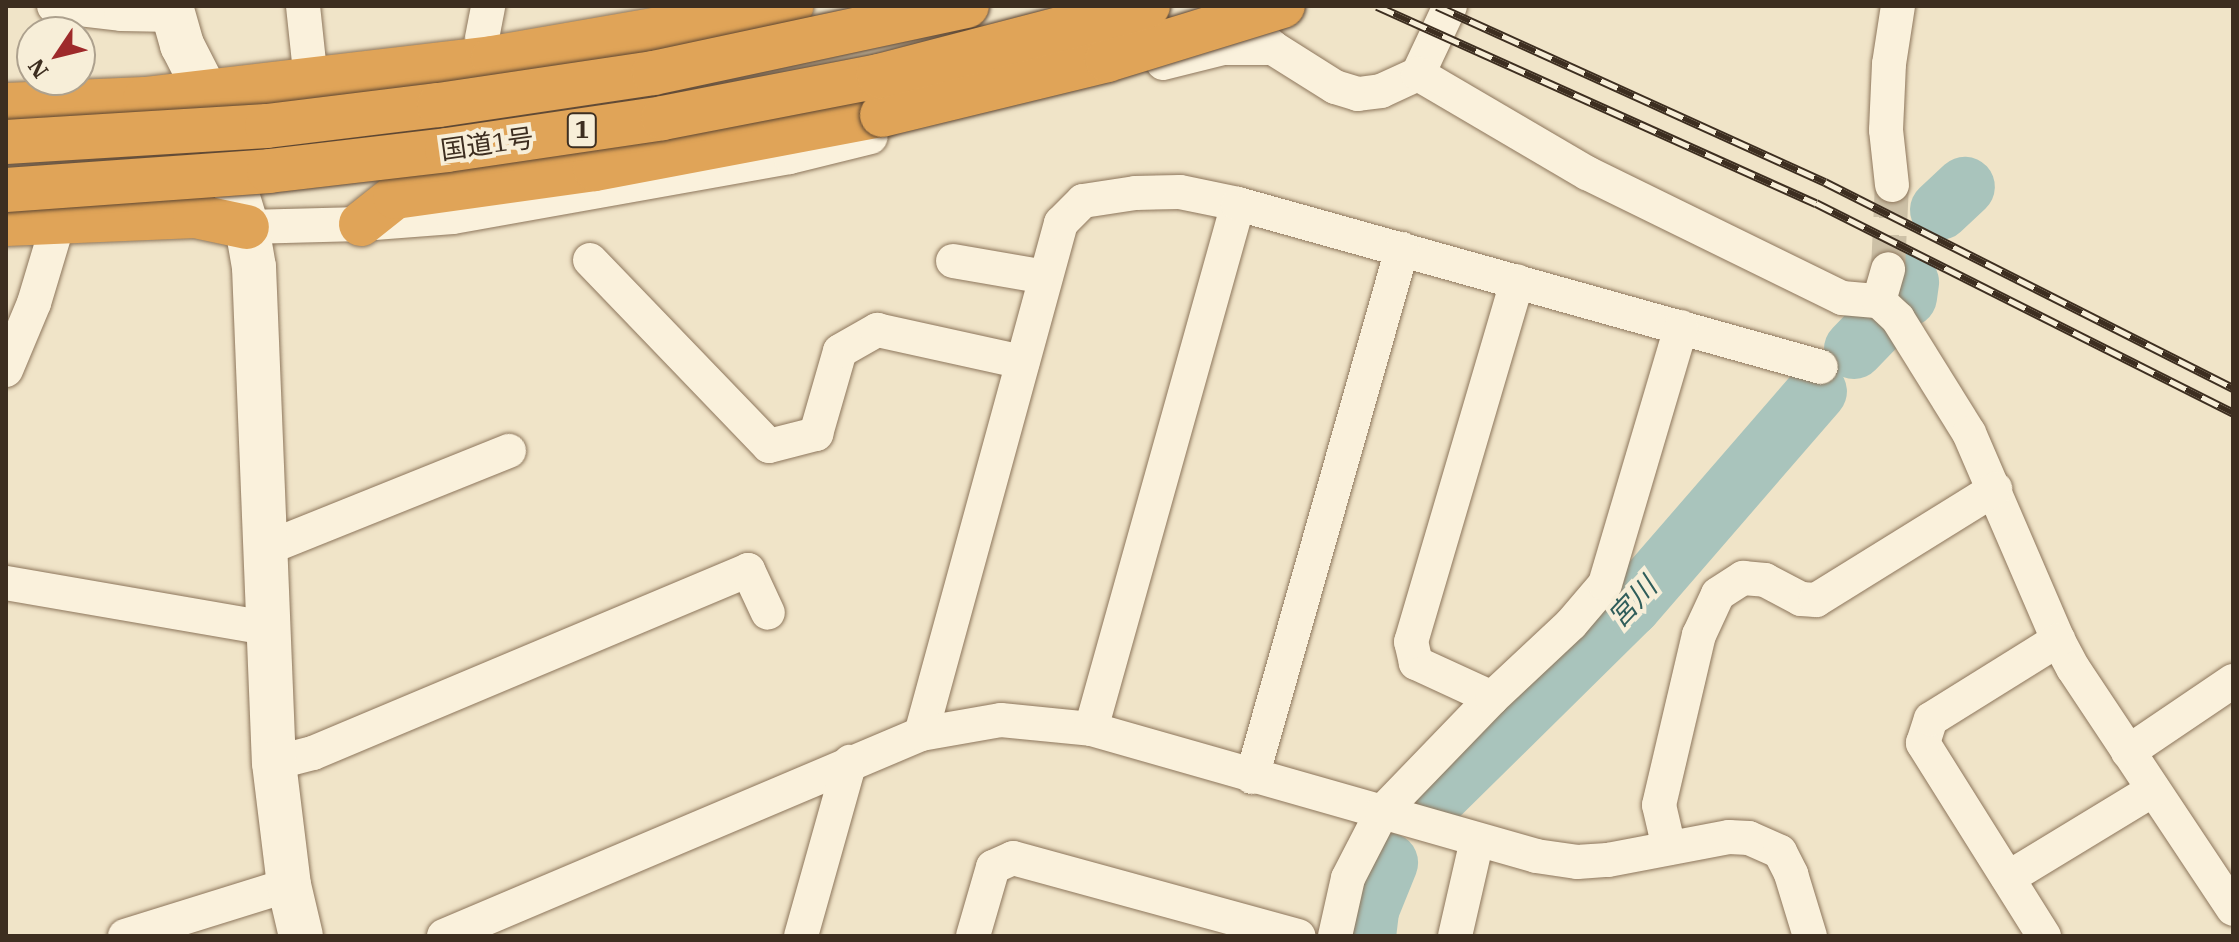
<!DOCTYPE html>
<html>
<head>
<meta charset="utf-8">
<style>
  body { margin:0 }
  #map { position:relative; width:2239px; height:942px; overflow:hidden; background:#f0e4c8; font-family:"IBM Plex Serif","Noto Sans JP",serif }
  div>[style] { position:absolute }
  .river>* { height:60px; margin:-30px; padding:0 30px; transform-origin:30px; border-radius:30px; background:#a9c4bc }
  .street-tunnel>* { height:34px; margin-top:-17px; transform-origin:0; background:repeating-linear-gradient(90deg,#ccc0a6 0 34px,transparent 0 51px) }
  .roads { filter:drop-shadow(0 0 2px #8d765c) drop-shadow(0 0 2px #8d765c) }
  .street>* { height:34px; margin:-17px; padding:0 17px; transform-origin:17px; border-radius:17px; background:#faf1dc }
  .secondary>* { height:44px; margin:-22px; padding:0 22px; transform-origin:22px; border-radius:22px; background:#faf1dc }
  .highway>* { height:44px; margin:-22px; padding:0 22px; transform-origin:22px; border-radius:22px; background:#e0a458 }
  .rail>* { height:9px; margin-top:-4.5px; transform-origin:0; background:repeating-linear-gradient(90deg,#f7eed8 0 18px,#3d2e20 0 36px); box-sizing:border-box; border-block:2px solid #3d2e20 }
  .bridges { filter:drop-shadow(0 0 2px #5b4430) drop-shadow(0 0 2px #5b4430) }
  .highway-bridge>* { height:44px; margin:-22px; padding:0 22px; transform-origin:22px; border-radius:22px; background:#e0a458 }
  span { translate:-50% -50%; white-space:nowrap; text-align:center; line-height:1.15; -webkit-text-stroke:8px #f7eed8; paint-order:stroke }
  .shield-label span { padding:2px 6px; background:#f7eed8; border:2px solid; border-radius:6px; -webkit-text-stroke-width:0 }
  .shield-label { font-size:24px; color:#3d2e20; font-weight:700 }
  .street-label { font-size:26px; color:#3d2e20 }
  .water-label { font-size:28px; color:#2f5d5a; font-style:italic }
  .frame { position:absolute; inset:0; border:8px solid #3d2e20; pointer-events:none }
  .north { position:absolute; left:16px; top:16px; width:80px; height:80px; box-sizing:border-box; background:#f7eed8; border:2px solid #ada18e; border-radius:50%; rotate:235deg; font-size:22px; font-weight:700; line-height:32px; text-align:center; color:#3d2e20 }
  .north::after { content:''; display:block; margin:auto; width:28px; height:36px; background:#9e2a2b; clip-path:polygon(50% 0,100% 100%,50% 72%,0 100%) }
</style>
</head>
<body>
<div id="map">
  <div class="river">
    <i style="left:1940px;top:210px;width:34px;rotate:-43deg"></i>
    <i style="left:1907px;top:297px;width:15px;rotate:-82deg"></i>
    <i style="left:1854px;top:349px;width:33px;rotate:-46deg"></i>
    <i style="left:1433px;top:801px;width:278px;rotate:-44.6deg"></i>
    <i style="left:1631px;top:606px;width:284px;rotate:-49.1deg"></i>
    <i style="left:1366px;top:936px;width:26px;rotate:-83deg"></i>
    <i style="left:1369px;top:910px;width:51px;rotate:-68deg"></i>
  </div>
  <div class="street-tunnel">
    <i style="left:1888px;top:269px;width:84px;rotate:-87.3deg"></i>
  </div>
  <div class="roads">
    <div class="street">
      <i style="left:54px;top:6px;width:67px;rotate:6.8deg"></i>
      <i style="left:121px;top:14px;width:53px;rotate:1.1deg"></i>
      <i style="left:303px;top:6px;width:56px;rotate:83.9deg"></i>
      <i style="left:1257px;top:33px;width:22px;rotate:43deg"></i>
      <i style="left:1273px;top:48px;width:73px;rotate:32.2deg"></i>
      <i style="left:1335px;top:87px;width:24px;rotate:17deg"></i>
      <i style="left:1358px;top:94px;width:23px;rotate:-7deg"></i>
      <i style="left:1381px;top:91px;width:41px;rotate:-24.7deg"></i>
      <i style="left:1418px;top:74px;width:75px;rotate:-64.8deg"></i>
      <i style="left:482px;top:38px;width:33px;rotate:-79deg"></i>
      <i style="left:1163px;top:63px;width:62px;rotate:-14deg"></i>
      <i style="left:1223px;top:48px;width:50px"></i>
      <i style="left:1418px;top:74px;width:196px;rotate:30.4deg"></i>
      <i style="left:1587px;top:173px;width:284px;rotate:26.1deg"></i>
      <i style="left:1842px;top:298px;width:37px;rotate:5deg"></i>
      <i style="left:1879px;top:301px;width:26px;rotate:43deg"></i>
      <i style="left:1898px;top:319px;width:134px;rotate:58.1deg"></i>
      <i style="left:1969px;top:433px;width:225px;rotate:66.7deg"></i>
      <i style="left:2058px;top:640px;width:32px;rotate:62deg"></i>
      <i style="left:2073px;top:668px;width:289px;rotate:56.4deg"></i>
      <i style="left:1892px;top:185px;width:55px;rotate:-96.2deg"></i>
      <i style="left:1886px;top:130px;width:66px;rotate:-87.4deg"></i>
      <i style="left:1889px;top:64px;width:59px;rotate:-81.2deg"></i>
      <i style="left:247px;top:227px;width:114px;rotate:-1.5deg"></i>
      <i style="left:361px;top:224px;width:92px;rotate:-4.4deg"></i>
      <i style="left:453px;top:217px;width:342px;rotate:-10.1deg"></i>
      <i style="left:790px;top:157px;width:83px;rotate:-13.9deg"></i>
      <i style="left:590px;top:260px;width:258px;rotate:46.1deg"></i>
      <i style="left:769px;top:446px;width:49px;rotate:-14.3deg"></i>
      <i style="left:816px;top:434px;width:86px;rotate:-73.9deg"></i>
      <i style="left:840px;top:351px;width:43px;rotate:-29.6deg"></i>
      <i style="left:877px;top:330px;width:149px;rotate:12.4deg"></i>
      <i style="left:953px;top:261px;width:94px;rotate:9.8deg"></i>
      <i style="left:1879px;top:301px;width:33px;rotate:-74deg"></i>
      <i style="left:6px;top:370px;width:73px;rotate:-67.3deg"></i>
      <i style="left:34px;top:303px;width:84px;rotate:-73.3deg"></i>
      <i style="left:265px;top:549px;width:263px;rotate:-21.9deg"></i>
      <i style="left:6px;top:583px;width:265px;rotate:9.8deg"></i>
      <i style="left:1492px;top:698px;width:84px;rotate:-155.3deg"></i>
      <i style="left:1416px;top:663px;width:22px;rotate:-103deg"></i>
      <i style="left:1411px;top:642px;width:376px;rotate:-73.6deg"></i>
      <i style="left:1091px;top:729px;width:545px;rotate:-74.36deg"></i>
      <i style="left:921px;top:734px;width:530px;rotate:-74.68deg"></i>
      <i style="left:1061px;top:223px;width:31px;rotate:-45deg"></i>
      <i style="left:1083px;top:201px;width:53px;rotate:-8.7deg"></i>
      <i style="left:1135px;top:193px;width:45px;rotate:-1.3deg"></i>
      <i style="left:1180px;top:192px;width:59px;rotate:11.7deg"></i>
      <i style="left:1238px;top:204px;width:605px;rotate:15.62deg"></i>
      <i style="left:2128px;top:752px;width:127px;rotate:-34.1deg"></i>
      <i style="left:274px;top:763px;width:40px;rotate:-14.4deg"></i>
      <i style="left:313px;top:753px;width:472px;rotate:-22.8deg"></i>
      <i style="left:748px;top:570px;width:47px;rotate:65.1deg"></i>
      <i style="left:1252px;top:777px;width:549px;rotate:-74.14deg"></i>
      <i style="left:1669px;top:848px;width:44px;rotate:-103.1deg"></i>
      <i style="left:1659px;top:805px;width:175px;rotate:-76.8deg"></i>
      <i style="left:1699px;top:635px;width:45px;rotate:-65.1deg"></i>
      <i style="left:1718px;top:594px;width:30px;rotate:-33deg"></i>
      <i style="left:1743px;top:578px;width:22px;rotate:5deg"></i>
      <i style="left:1765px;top:580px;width:41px;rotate:27.8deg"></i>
      <i style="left:1801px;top:599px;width:15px;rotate:4deg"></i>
      <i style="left:1816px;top:600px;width:211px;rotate:-31.8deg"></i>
      <i style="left:2008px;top:878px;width:170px;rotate:-31.3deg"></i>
      <i style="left:125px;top:936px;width:172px;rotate:-17.3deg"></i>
      <i style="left:444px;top:936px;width:518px;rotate:-22.95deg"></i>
      <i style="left:921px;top:734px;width:81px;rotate:-9.9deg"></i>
      <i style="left:1001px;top:720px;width:90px;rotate:5.7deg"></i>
      <i style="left:1091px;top:729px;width:463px;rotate:15.9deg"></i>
      <i style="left:1536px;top:856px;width:41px;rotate:8.3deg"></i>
      <i style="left:1577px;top:862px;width:31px;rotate:-4deg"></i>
      <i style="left:1608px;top:860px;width:123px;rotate:-10.8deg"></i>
      <i style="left:1729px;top:837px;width:20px;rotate:3deg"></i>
      <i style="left:1749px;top:838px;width:34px;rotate:24deg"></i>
      <i style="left:1780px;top:852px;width:25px;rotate:63deg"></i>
      <i style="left:1791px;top:874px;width:65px;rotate:73deg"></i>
      <i style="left:801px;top:936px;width:181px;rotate:-74.3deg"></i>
      <i style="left:973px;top:936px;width:72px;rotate:-73.8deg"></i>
      <i style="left:993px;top:867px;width:22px;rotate:-24deg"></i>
      <i style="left:1013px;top:858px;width:296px;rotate:15.3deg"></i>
      <i style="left:1335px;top:936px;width:59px;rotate:-77.4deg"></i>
      <i style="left:1348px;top:878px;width:74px;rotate:-62.7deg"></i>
      <i style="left:1382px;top:812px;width:158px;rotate:-46deg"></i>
      <i style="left:1492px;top:698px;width:108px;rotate:-43.1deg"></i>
      <i style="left:1571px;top:624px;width:52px;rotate:-49.6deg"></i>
      <i style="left:1605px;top:584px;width:268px;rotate:-73.5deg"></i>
      <i style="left:1455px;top:936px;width:98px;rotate:-77.1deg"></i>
      <i style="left:2044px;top:936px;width:228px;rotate:-122.1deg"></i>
      <i style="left:1923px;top:743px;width:25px;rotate:-72deg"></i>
      <i style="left:1931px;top:719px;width:150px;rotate:-31.9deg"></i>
    </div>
    <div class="secondary">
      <i style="left:171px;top:6px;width:41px;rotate:74.2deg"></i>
      <i style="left:182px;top:45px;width:53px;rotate:62.9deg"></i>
      <i style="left:206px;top:92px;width:141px;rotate:73.1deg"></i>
      <i style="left:247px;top:227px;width:41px;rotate:80.1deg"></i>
      <i style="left:254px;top:267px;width:496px;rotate:87.7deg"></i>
      <i style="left:274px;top:763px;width:123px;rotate:83deg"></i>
      <i style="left:289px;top:885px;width:52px;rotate:76.8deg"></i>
    </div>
    <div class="highway">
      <i style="left:6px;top:105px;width:139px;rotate:-2.5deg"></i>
      <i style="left:145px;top:99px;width:350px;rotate:-6.7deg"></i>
      <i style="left:493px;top:58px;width:303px;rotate:-9.9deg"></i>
      <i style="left:6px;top:224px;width:189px;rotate:-2.4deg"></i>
      <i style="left:195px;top:216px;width:53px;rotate:11.9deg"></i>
      <i style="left:361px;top:224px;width:43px;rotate:-38.5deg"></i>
      <i style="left:395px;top:197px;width:202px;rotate:-8deg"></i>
      <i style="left:595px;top:169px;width:292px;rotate:-10.7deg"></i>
    </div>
  </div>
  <div class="rail">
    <i style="left:1377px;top:6px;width:481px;rotate:24.2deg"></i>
    <i style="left:1816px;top:203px;width:467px;rotate:26.7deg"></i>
    <i style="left:1437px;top:6px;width:426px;rotate:24.4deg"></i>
    <i style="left:1825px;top:182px;width:457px;rotate:26.8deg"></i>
  </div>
  <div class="bridges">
    <div class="highway-bridge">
      <i style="left:882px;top:115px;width:232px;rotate:-13.7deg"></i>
      <i style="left:1107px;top:60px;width:184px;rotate:-17.1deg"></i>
      <i style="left:6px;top:142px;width:261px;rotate:-3.5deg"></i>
      <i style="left:267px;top:126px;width:173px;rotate:-7deg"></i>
      <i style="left:439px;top:105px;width:217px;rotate:-8.5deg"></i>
      <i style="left:654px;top:73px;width:320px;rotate:-12.1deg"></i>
      <i style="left:6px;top:190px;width:264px;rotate:-4.1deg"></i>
      <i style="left:269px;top:171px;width:179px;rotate:-6.7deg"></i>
      <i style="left:447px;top:150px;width:218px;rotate:-8.4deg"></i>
      <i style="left:663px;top:118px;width:220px;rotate:-11deg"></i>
      <i style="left:879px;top:76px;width:278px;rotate:-14.6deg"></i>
    </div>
  </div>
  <div class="shield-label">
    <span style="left:582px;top:130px">1</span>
  </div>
  <div class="street-label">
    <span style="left:487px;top:144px;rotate:-8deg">国道1号</span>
  </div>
  <div class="water-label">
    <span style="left:1632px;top:602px;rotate:-47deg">宮川</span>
  </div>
  <div class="frame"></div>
  <div class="north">N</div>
</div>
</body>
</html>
